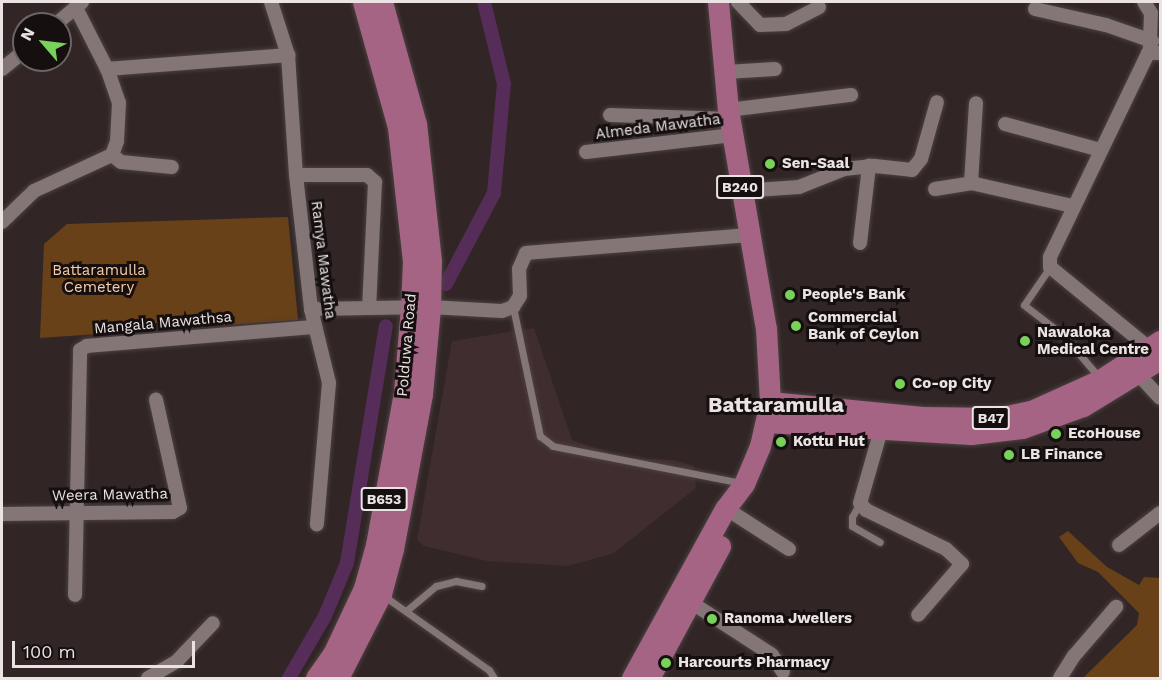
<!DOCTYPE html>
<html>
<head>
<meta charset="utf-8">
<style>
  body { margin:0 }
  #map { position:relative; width:1162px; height:680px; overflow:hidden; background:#312525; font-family:"Work Sans",sans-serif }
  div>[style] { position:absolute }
  .built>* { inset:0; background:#402d2f }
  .green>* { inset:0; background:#694118 }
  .canal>* { height:14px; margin:-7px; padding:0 7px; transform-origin:7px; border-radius:7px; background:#552d58 }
  .roads { filter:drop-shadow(0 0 2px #4b4141) drop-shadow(0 0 2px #4b4141) }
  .service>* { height:7px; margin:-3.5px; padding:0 3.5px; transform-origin:3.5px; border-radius:3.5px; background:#847576 }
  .minor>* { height:14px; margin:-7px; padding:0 7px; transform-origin:7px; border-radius:7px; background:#847576 }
  .primary>* { height:21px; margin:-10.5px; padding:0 10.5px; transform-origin:10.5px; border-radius:10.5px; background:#a66484 }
  .dots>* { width:16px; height:16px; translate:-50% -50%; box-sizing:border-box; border:3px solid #150f10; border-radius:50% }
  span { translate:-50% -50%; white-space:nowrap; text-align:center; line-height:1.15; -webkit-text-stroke:6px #150f10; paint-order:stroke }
  .shield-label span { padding:2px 4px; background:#150f10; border:2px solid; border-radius:4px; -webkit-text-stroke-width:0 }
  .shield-label { font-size:14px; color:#ebe3e3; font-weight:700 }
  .street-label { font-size:15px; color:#ebe3e3 }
  .poi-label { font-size:15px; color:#ebe3e3; font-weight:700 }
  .left { translate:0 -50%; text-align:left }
  .park-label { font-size:15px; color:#f6cba5 }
  .district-label { font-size:21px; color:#ebe3e3; font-weight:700 }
  .frame { position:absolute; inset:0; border:3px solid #ebe3e3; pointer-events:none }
  .north { position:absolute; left:12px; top:12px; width:60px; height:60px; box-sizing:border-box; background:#150f10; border:2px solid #6b6464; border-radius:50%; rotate:298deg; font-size:16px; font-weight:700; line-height:24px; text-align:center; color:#ebe3e3 }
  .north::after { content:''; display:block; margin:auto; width:21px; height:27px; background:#78d158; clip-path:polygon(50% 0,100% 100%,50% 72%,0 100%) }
  .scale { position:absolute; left:12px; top:641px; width:183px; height:27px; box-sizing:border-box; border:3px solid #ebe3e3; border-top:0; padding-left:8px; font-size:18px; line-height:21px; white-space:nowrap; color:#ebe3e3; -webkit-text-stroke:4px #150f10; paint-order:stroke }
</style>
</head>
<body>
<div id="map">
  <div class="built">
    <i style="clip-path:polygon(534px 328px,572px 440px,625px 458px,674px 460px,694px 466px,696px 488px,614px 553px,568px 566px,487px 561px,424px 546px,417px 540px,452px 341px)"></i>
  </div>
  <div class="green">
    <i style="clip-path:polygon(288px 217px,298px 320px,40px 338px,44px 244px,67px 224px)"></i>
    <i style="clip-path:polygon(1068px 531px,1107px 567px,1139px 585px,1144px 577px,1160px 578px,1160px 678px,1083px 678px,1137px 625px,1139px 613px,1098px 572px,1078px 563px,1059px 537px)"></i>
  </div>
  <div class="canal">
    <i style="left:446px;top:284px;width:103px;rotate:-62.2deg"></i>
    <i style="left:494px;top:193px;width:109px;rotate:-84.8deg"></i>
    <i style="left:504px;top:84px;width:84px;rotate:-103.7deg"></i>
    <i style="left:289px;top:678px;width:72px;rotate:-59.9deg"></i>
    <i style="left:325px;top:616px;width:57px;rotate:-67.5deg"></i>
    <i style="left:347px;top:563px;width:240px;rotate:-80.7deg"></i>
  </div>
  <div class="roads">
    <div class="service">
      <i style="left:1050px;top:267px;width:46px;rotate:124.4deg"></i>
      <i style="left:1024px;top:305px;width:49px;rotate:37.6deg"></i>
      <i style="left:1063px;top:335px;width:54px;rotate:49.5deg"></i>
      <i style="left:513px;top:307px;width:132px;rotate:78.2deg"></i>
      <i style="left:540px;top:436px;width:16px;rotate:38deg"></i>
      <i style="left:553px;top:446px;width:192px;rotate:11.1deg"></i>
      <i style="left:860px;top:503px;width:16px;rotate:120deg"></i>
      <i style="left:852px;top:517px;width:9px;rotate:90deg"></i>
      <i style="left:852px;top:526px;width:32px;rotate:30deg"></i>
      <i style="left:384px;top:596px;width:128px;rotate:35.2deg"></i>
      <i style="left:489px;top:670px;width:9px;rotate:58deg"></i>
      <i style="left:406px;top:611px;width:39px;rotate:-40deg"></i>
      <i style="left:436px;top:586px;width:21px;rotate:-14deg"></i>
      <i style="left:456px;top:581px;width:26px;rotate:11deg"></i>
    </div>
    <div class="minor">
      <i style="left:271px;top:2px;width:56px;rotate:72.2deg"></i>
      <i style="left:288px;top:55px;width:120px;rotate:86.2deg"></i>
      <i style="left:296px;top:175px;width:135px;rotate:83.6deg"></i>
      <i style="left:311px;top:309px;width:76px;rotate:76.3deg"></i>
      <i style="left:329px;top:383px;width:142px;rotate:94.9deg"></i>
      <i style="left:738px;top:2px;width:32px;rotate:46deg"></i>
      <i style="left:760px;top:25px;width:26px;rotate:-2deg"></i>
      <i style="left:786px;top:24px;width:37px;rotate:-27deg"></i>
      <i style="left:1144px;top:2px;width:13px;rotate:58deg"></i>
      <i style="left:1151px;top:13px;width:35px;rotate:92deg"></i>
      <i style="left:1035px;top:9px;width:73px;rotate:12.7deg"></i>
      <i style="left:1106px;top:25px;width:49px;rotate:19.2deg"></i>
      <i style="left:56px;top:24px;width:34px;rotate:-40deg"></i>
      <i style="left:2px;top:69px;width:28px;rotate:-39deg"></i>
      <i style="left:107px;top:69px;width:182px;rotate:-4.4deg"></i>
      <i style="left:726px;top:72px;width:49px;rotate:-3.5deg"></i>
      <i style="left:728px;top:110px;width:124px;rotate:-7deg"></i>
      <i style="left:610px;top:115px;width:120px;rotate:1.9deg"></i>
      <i style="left:1005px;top:124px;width:98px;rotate:15.3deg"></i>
      <i style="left:586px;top:152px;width:148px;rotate:-6.6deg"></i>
      <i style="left:112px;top:155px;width:11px;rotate:38deg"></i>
      <i style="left:121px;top:162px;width:51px;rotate:5.6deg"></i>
      <i style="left:296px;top:175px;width:71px"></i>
      <i style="left:367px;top:175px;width:11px;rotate:41deg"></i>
      <i style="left:375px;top:182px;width:126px;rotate:92.7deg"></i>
      <i style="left:971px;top:183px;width:80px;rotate:-86.4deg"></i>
      <i style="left:935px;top:189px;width:36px;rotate:-9deg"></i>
      <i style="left:971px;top:183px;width:104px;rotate:12.8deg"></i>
      <i style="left:741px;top:191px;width:58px;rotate:-3.9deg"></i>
      <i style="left:799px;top:187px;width:48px;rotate:-21.8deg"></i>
      <i style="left:844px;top:169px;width:31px;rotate:-6deg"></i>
      <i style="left:875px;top:166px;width:37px;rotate:6deg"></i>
      <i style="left:912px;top:170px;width:14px;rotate:-51deg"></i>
      <i style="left:921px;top:159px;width:59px;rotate:-74.3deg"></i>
      <i style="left:2px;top:222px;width:45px;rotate:-44.1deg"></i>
      <i style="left:34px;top:191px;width:86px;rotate:-24.8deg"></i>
      <i style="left:112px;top:155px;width:15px;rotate:-70deg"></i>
      <i style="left:117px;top:141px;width:38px;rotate:-87deg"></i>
      <i style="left:119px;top:103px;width:36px;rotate:-109deg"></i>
      <i style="left:107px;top:69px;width:68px;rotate:-116.9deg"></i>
      <i style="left:860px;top:243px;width:78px;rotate:-83.3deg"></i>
      <i style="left:311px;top:309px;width:119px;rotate:-1deg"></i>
      <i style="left:430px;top:307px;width:72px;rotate:3.2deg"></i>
      <i style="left:502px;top:311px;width:12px;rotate:-20deg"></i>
      <i style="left:513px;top:307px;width:13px;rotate:-58deg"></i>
      <i style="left:520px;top:296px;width:27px;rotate:-92deg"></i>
      <i style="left:519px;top:269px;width:17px;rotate:-66deg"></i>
      <i style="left:526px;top:253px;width:223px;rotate:-4.6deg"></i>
      <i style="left:1149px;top:348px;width:128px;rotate:-140.7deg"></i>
      <i style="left:1050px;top:267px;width:10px;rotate:-90deg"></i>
      <i style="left:1050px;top:257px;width:226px;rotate:-64.3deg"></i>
      <i style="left:1148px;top:53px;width:12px"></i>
      <i style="left:1137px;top:373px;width:34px;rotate:47deg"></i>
      <i style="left:883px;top:423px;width:83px;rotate:106deg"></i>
      <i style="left:860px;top:503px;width:9px;rotate:49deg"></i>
      <i style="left:866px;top:510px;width:89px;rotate:26deg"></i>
      <i style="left:946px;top:549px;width:22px;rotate:43deg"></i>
      <i style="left:962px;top:564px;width:67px;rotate:130.8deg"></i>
      <i style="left:2px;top:514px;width:171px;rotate:-0.7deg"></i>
      <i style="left:173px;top:512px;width:8px;rotate:-30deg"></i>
      <i style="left:180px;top:508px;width:111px;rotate:-102.5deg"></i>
      <i style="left:736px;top:515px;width:63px;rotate:32.7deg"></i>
      <i style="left:1119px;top:545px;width:52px;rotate:-38deg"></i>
      <i style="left:75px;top:595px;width:245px;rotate:-88.8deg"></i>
      <i style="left:80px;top:350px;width:8px;rotate:-30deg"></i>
      <i style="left:87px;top:346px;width:229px;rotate:-4.8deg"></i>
      <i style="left:692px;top:603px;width:95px;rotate:33deg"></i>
      <i style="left:772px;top:655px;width:20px;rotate:57deg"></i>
      <i style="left:148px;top:678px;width:34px;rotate:-30deg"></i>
      <i style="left:177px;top:661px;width:52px;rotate:-46.5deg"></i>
      <i style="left:1060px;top:678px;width:26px;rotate:-58deg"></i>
      <i style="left:1074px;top:656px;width:65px;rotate:-49.4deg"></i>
    </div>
    <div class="primary">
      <i style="left:770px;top:402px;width:153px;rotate:5.6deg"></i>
      <i style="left:922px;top:417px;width:75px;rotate:0.8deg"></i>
      <i style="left:997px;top:418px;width:35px;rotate:-12deg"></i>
      <i style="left:1031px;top:411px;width:76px;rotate:-24.2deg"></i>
      <i style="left:1100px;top:380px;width:72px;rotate:-33deg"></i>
      <i style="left:767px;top:422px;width:204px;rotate:3.4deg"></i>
      <i style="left:971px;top:434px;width:51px;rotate:-6.7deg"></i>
      <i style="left:1022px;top:428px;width:65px;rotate:-19.8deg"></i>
      <i style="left:1083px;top:406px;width:90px;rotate:-31.4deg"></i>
      <i style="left:316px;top:678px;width:29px;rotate:-55deg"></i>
      <i style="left:333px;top:654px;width:73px;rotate:-64.8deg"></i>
      <i style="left:364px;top:588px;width:45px;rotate:-74.4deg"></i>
      <i style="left:376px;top:545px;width:156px;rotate:-79.6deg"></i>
      <i style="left:404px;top:392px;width:85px;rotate:-85.3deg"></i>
      <i style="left:411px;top:307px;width:46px;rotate:-87.5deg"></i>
      <i style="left:413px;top:261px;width:135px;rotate:-96.4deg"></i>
      <i style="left:398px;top:127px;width:130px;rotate:-105.6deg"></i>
      <i style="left:338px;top:678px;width:94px;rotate:-62.9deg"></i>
      <i style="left:381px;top:594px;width:47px;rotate:-75.1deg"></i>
      <i style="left:393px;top:549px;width:158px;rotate:-79.4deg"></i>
      <i style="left:422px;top:394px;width:87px;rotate:-84.7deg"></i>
      <i style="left:430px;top:307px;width:46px;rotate:-88.8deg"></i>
      <i style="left:431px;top:261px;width:138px;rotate:-96.2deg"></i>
      <i style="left:416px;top:124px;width:127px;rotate:-105.6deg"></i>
      <i style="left:632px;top:678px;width:193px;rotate:-61.2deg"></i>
      <i style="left:725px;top:509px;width:31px;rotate:-53deg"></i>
      <i style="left:744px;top:484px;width:41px;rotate:-67.2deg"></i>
      <i style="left:760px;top:446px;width:45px;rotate:-77.2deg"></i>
      <i style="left:770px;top:402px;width:73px;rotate:-93.1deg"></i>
      <i style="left:766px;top:329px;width:222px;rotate:-99.8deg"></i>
      <i style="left:728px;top:110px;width:108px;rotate:-95.3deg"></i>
      <i style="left:649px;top:678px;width:150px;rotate:-61.7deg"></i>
    </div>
  </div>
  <div class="dots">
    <i style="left:770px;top:164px;background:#78d158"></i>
    <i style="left:790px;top:295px;background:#78d158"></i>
    <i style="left:796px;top:326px;background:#78d158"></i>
    <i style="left:1025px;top:341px;background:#78d158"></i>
    <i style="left:900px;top:384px;background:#78d158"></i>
    <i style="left:1056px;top:434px;background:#78d158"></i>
    <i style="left:781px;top:442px;background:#78d158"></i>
    <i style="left:1009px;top:455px;background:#78d158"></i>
    <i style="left:712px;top:619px;background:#78d158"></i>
    <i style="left:666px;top:663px;background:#78d158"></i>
  </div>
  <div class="shield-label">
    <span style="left:740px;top:187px">B240</span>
    <span style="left:991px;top:418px">B47</span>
    <span style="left:384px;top:499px">B653</span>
  </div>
  <div class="street-label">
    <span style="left:658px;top:127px;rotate:-7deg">Almeda Mawatha</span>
    <span style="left:323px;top:260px;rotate:83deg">Ramya Mawatha</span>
    <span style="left:163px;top:323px;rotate:-5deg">Mangala Mawathsa</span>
    <span style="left:407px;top:345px;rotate:-85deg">Polduwa Road</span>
    <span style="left:110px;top:495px;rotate:-1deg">Weera Mawatha</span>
  </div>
  <div class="poi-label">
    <span class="left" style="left:782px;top:164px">Sen-Saal</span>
    <span class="left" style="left:802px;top:295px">People's Bank</span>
    <span class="left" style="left:808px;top:326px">Commercial<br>Bank of Ceylon</span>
    <span class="left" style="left:1037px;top:341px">Nawaloka<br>Medical Centre</span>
    <span class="left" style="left:912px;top:384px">Co-op City</span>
    <span class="left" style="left:1068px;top:434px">EcoHouse</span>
    <span class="left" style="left:793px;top:442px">Kottu Hut</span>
    <span class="left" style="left:1021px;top:455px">LB Finance</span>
    <span class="left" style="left:724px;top:619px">Ranoma Jwellers</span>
    <span class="left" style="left:678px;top:663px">Harcourts Pharmacy</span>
  </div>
  <div class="park-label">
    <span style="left:99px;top:279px">Battaramulla<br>Cemetery</span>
  </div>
  <div class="district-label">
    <span style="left:776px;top:405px">Battaramulla</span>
  </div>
  <div class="frame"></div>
  <div class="north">N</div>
  <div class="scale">100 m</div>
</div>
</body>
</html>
